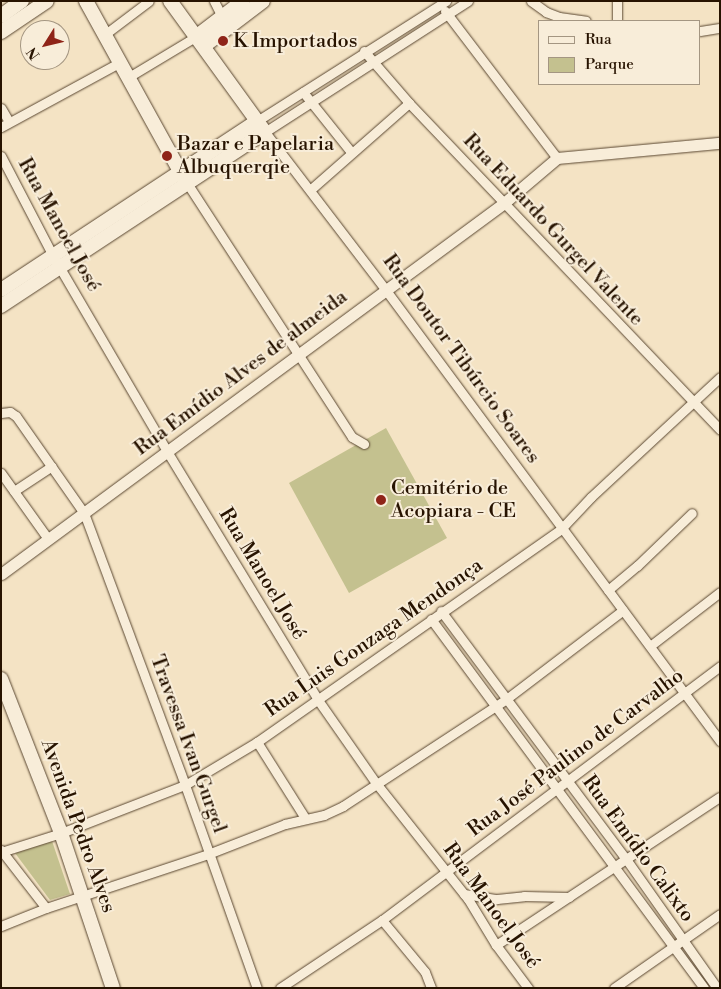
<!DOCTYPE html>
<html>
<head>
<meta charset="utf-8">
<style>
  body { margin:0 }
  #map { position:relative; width:721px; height:989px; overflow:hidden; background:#f4e3c4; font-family:"Libre Bodoni",serif }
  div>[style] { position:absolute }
  .green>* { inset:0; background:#c4c18f }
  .roads { filter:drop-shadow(0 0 1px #5a4731) drop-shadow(0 0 1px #5a4731) }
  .minor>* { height:9px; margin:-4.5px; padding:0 4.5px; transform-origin:4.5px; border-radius:4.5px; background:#f8edd9 }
  .tertiary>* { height:11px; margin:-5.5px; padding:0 5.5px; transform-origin:5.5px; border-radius:5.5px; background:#f8edd9 }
  .secondary>* { height:14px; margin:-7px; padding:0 7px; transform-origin:7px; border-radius:7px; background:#f8edd9 }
  .dots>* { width:14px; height:14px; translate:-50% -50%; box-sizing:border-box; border:2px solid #f8edd9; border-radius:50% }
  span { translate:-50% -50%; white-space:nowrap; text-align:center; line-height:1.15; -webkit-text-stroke:4px #f8edd9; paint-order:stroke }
  .poi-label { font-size:20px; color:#271300 }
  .left { translate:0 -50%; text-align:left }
  .street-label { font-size:20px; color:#271300 }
  .frame { position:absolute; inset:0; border:2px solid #271300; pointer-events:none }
  .legend { position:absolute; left:538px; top:20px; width:162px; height:65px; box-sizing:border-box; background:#f8edd9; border:1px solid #a49682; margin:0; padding:6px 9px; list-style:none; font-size:15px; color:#271300 }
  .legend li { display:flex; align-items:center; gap:10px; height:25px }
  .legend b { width:25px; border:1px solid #a49682 }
  .north { position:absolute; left:20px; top:20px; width:50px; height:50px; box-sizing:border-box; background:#f8edd9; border:1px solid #a49682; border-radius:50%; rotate:234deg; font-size:14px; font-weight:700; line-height:20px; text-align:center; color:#271300 }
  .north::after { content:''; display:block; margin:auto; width:18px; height:22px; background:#8f2418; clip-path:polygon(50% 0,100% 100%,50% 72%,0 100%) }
</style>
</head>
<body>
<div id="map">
  <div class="green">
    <i style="clip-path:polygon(386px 428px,447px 538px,349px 593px,289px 483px)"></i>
    <i style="clip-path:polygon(52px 841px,70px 894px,50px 900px,15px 853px)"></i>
  </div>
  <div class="roads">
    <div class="minor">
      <i style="left:214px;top:1px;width:22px;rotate:63deg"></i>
      <i style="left:468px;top:1px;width:242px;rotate:147.2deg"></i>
      <i style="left:265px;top:132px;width:198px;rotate:52.6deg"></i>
      <i style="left:385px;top:289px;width:563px;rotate:53.46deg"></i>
      <i style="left:531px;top:1px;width:19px;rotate:36deg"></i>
      <i style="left:546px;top:12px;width:14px;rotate:21deg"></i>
      <i style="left:559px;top:17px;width:27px;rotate:8deg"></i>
      <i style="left:617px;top:1px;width:20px;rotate:90deg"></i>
      <i style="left:445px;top:11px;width:185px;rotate:52.7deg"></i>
      <i style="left:700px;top:31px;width:20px;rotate:-9deg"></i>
      <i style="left:104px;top:35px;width:56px;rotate:-37.1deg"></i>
      <i style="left:364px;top:51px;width:69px;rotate:49.1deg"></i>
      <i style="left:409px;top:103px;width:451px;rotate:46.4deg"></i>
      <i style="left:127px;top:78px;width:82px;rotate:-31deg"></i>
      <i style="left:303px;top:92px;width:77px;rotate:51.3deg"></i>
      <i style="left:1px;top:108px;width:16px;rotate:60deg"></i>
      <i style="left:257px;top:121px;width:224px;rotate:-32.4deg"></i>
      <i style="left:1px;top:127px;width:134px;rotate:-28.5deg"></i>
      <i style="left:1px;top:156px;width:113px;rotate:62.5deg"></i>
      <i style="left:53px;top:256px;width:228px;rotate:59.7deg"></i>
      <i style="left:168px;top:453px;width:289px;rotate:58.7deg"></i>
      <i style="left:318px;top:700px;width:101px;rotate:55.1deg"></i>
      <i style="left:376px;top:783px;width:148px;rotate:51.6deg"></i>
      <i style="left:468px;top:899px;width:54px;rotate:58.7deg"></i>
      <i style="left:496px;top:945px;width:54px;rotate:53.3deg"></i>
      <i style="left:187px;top:183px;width:303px;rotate:57deg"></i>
      <i style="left:352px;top:437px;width:14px;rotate:30deg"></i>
      <i style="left:310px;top:190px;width:132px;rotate:-41.3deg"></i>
      <i style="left:1px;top:413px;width:9px;rotate:-6deg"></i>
      <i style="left:10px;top:412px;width:7px;rotate:34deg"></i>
      <i style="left:16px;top:416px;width:118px;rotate:55deg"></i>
      <i style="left:84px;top:513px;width:290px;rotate:69.6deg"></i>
      <i style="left:185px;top:785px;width:215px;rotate:70.5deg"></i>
      <i style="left:1px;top:473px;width:81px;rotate:54.5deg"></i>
      <i style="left:14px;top:491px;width:45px;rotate:-33.3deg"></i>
      <i style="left:608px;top:590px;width:38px;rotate:-40deg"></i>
      <i style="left:637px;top:566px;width:76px;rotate:-43.9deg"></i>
      <i style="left:441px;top:611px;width:309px;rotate:53.3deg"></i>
      <i style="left:626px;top:859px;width:158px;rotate:54.8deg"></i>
      <i style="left:431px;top:619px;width:459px;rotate:53.5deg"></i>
      <i style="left:650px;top:646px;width:88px;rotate:-37.6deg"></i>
      <i style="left:257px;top:742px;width:90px;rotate:57.7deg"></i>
      <i style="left:1px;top:850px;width:73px;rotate:52.2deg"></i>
      <i style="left:1px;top:852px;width:63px;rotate:-17.6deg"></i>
      <i style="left:61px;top:833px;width:133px;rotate:-21.2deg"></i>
      <i style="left:185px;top:785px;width:84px;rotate:-30.8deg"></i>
      <i style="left:257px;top:742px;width:371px;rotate:-35deg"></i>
      <i style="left:561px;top:529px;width:44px;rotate:-46.8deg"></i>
      <i style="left:591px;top:497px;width:176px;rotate:-42.9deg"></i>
      <i style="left:464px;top:894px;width:33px;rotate:9deg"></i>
      <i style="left:497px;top:899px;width:27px;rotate:-6deg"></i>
      <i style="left:524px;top:896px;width:45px;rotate:1.3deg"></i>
      <i style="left:382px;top:920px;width:67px;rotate:50.4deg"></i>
      <i style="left:425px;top:972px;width:17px;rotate:69deg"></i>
      <i style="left:1px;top:926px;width:48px;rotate:-21.8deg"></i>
      <i style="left:46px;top:908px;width:171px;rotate:-18.4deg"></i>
      <i style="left:208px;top:854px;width:83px;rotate:-21.3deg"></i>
      <i style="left:285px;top:824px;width:40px;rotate:-13deg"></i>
      <i style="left:324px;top:815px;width:21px;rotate:-25deg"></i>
      <i style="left:343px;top:806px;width:194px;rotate:-33.2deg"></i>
      <i style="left:505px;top:700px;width:148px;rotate:-37.3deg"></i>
      <i style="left:496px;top:945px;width:268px;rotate:-33.5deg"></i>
      <i style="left:280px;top:988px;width:123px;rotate:-33.7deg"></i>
      <i style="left:382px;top:920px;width:423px;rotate:-36.9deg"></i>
      <i style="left:614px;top:988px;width:129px;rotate:-34.9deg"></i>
    </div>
    <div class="tertiary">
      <i style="left:1px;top:574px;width:625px;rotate:-36.41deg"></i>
      <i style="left:504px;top:203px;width:70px;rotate:-40.3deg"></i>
      <i style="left:557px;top:158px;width:164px;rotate:-5.3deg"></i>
    </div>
    <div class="secondary">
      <i style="left:86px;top:1px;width:205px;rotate:61.1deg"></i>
      <i style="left:1px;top:16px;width:26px;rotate:-36deg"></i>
      <i style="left:1px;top:32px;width:55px;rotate:-34deg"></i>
      <i style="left:197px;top:36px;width:58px;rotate:-37.3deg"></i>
      <i style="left:204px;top:46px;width:74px;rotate:-37.3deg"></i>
      <i style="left:1px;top:290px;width:307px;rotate:-33.4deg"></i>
      <i style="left:1px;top:306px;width:316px;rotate:-33.4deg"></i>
      <i style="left:265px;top:132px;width:162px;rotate:-125.9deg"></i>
      <i style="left:1px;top:679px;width:165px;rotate:68.7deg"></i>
      <i style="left:61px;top:833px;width:163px;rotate:71.5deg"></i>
    </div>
  </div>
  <div class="dots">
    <i style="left:223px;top:41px;background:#8f2418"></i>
    <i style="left:167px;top:156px;background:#8f2418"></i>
    <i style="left:381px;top:500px;background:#8f2418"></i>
  </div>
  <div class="poi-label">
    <span class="left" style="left:233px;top:41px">K Importados</span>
    <span class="left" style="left:177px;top:156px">Bazar e Papelaria<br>Albuquerqie</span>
    <span class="left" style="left:391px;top:500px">Cemitério de<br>Acopiara - CE</span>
  </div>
  <div class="street-label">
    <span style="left:59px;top:225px;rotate:61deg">Rua Manoel José</span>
    <span style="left:553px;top:230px;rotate:47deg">Rua Eduardo Gurgel Valente</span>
    <span style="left:461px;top:359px;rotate:54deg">Rua Doutor Tibúrcio Soares</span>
    <span style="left:241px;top:373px;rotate:-37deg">Rua Emídio Alves de almeida</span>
    <span style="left:262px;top:574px;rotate:59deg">Rua Manoel José</span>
    <span style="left:374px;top:638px;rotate:-35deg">Rua Luis Gonzaga Mendonça</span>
    <span style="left:188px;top:744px;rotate:70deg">Travessa Ivan Gurgel</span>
    <span style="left:576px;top:753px;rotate:-37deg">Rua José Paulino de Carvalho</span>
    <span style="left:78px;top:826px;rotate:70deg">Avenida Pedro Alves</span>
    <span style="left:638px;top:849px;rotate:54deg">Rua Emídio Calixto</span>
    <span style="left:491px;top:906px;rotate:54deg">Rua Manoel José</span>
  </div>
  <div class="frame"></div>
  <ul class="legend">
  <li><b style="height:6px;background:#f8edd9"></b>Rua</li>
  <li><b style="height:14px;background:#c4c18f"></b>Parque</li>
  </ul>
  <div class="north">N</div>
</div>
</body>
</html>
